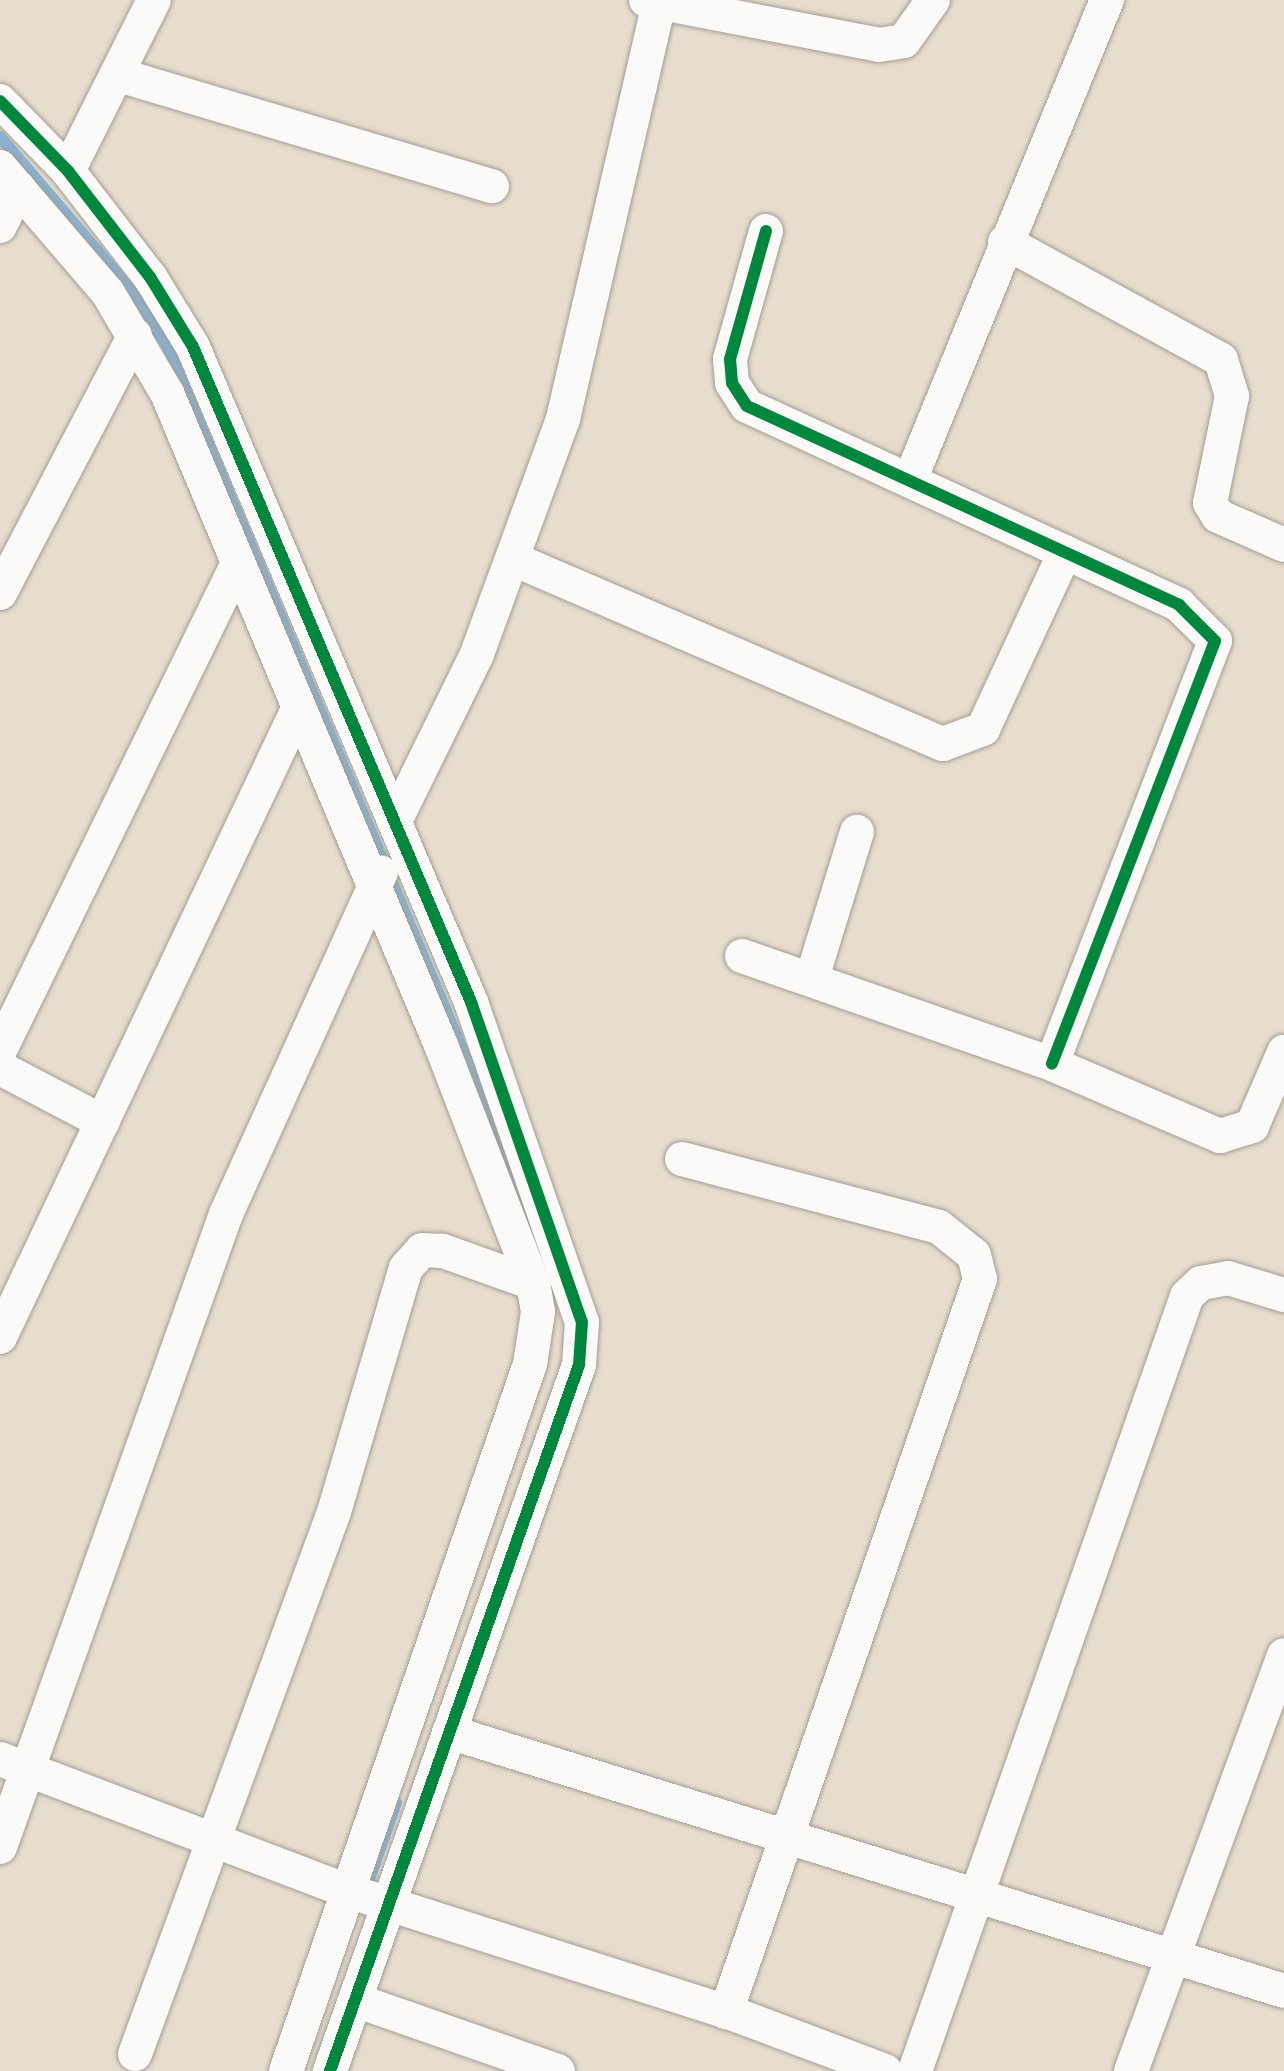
<!DOCTYPE html>
<html>
<head>
<meta charset="utf-8">
<style>
  body { margin:0 }
  #map { position:relative; width:1284px; height:2071px; overflow:hidden; background:#e7ddcd; font-family:"Balsamiq Sans",sans-serif }
  div>[style] { position:absolute }
  .stream>* { height:12px; margin:-6px; padding:0 6px; transform-origin:6px; border-radius:6px; background:#87b2d0 }
  .roads { filter:drop-shadow(0 0 2px #a39d94) drop-shadow(0 0 2px #a39d94) }
  .street>* { height:34px; margin:-17px; padding:0 17px; transform-origin:17px; border-radius:17px; background:#fbfaf8 }
  .cycleway>* { height:12px; margin:-6px; padding:0 6px; transform-origin:6px; border-radius:6px; background:#00873e }
  span { translate:-50% -50%; white-space:nowrap; text-align:center; line-height:1.15; -webkit-text-stroke:7px #fcf5e5; paint-order:stroke }
</style>
</head>
<body>
<div id="map">
  <div class="stream">
    <i style="left:0;top:137px;width:209px;rotate:49.5deg"></i>
    <i style="left:136px;top:296px;width:57px;rotate:58deg"></i>
    <i style="left:166px;top:344px;width:811px;rotate:67.23deg"></i>
    <i style="left:480px;top:1092px;width:158px;rotate:70.4deg"></i>
    <i style="left:369px;top:1880px;width:82px;rotate:-70.7deg"></i>
  </div>
  <div class="roads">
    <div class="street">
      <i style="left:646px;top:0;width:237px;rotate:10.9deg"></i>
      <i style="left:879px;top:45px;width:25px;rotate:-9deg"></i>
      <i style="left:904px;top:41px;width:50px;rotate:-54.7deg"></i>
      <i style="left:122px;top:76px;width:386px;rotate:16.6deg"></i>
      <i style="left:0;top:101px;width:98px;rotate:45.8deg"></i>
      <i style="left:68px;top:171px;width:134px;rotate:52.3deg"></i>
      <i style="left:150px;top:277px;width:82px;rotate:58.4deg"></i>
      <i style="left:193px;top:347px;width:712px;rotate:67deg"></i>
      <i style="left:471px;top:1002px;width:339px;rotate:70.9deg"></i>
      <i style="left:582px;top:1322px;width:43px;rotate:94deg"></i>
      <i style="left:579px;top:1365px;width:749px;rotate:109.43deg"></i>
      <i style="left:0;top:167px;width:166px;rotate:49.4deg"></i>
      <i style="left:108px;top:293px;width:116px;rotate:59.5deg"></i>
      <i style="left:167px;top:393px;width:707px;rotate:67.21deg"></i>
      <i style="left:441px;top:1045px;width:255px;rotate:68.9deg"></i>
      <i style="left:533px;top:1283px;width:29px;rotate:80deg"></i>
      <i style="left:538px;top:1312px;width:53px;rotate:98.7deg"></i>
      <i style="left:530px;top:1364px;width:748px;rotate:109.04deg"></i>
      <i style="left:68px;top:171px;width:191px;rotate:-63.3deg"></i>
      <i style="left:0;top:226px;width:42px;rotate:-63.4deg"></i>
      <i style="left:766px;top:231px;width:133px;rotate:105.7deg"></i>
      <i style="left:730px;top:359px;width:24px;rotate:85deg"></i>
      <i style="left:732px;top:383px;width:27px;rotate:57deg"></i>
      <i style="left:747px;top:406px;width:476px;rotate:24.7deg"></i>
      <i style="left:1179px;top:605px;width:51px;rotate:45deg"></i>
      <i style="left:1215px;top:641px;width:453px;rotate:111.1deg"></i>
      <i style="left:1005px;top:242px;width:246px;rotate:28.6deg"></i>
      <i style="left:1221px;top:360px;width:38px;rotate:73deg"></i>
      <i style="left:1232px;top:396px;width:109px;rotate:101.6deg"></i>
      <i style="left:1210px;top:503px;width:15px;rotate:58deg"></i>
      <i style="left:1218px;top:516px;width:72px;rotate:23.7deg"></i>
      <i style="left:910px;top:480px;width:519px;rotate:-67.69deg"></i>
      <i style="left:513px;top:559px;width:468px;rotate:23.3deg"></i>
      <i style="left:943px;top:744px;width:43px;rotate:-20.6deg"></i>
      <i style="left:983px;top:729px;width:195px;rotate:-65.1deg"></i>
      <i style="left:0;top:593px;width:291px;rotate:-62.4deg"></i>
      <i style="left:395px;top:821px;width:186px;rotate:-63.8deg"></i>
      <i style="left:477px;top:654px;width:250px;rotate:-69.9deg"></i>
      <i style="left:563px;top:419px;width:428px;rotate:-77deg"></i>
      <i style="left:742px;top:956px;width:328px;rotate:19.2deg"></i>
      <i style="left:1052px;top:1064px;width:183px;rotate:23.2deg"></i>
      <i style="left:1220px;top:1136px;width:34px;rotate:-17deg"></i>
      <i style="left:1252px;top:1126px;width:81px;rotate:-66.6deg"></i>
      <i style="left:812px;top:978px;width:153px;rotate:-72.9deg"></i>
      <i style="left:0;top:1050px;width:542px;rotate:-63.95deg"></i>
      <i style="left:0;top:1068px;width:116px;rotate:27.7deg"></i>
      <i style="left:682px;top:1159px;width:266px;rotate:14.8deg"></i>
      <i style="left:939px;top:1227px;width:45px;rotate:38.7deg"></i>
      <i style="left:974px;top:1255px;width:25px;rotate:76deg"></i>
      <i style="left:980px;top:1279px;width:776px;rotate:109.11deg"></i>
      <i style="left:0;top:1337px;width:697px;rotate:-64.61deg"></i>
      <i style="left:449px;top:1732px;width:874px;rotate:17.23deg"></i>
      <i style="left:0;top:1759px;width:372px;rotate:20.8deg"></i>
      <i style="left:348px;top:1891px;width:410px;rotate:17.7deg"></i>
      <i style="left:739px;top:2016px;width:156px;rotate:20.6deg"></i>
      <i style="left:0;top:1847px;width:672px;rotate:-70.35deg"></i>
      <i style="left:226px;top:1214px;width:375px;rotate:-65.6deg"></i>
      <i style="left:355px;top:2000px;width:215px;rotate:19.3deg"></i>
      <i style="left:135px;top:2054px;width:577px;rotate:-69.84deg"></i>
      <i style="left:334px;top:1512px;width:254px;rotate:-73.6deg"></i>
      <i style="left:406px;top:1268px;width:24px;rotate:-48deg"></i>
      <i style="left:422px;top:1250px;width:21px;rotate:3deg"></i>
      <i style="left:443px;top:1251px;width:96px;rotate:19.6deg"></i>
      <i style="left:915px;top:2071px;width:821px;rotate:-70.66deg"></i>
      <i style="left:1187px;top:1296px;width:19px;rotate:-43deg"></i>
      <i style="left:1201px;top:1283px;width:27px;rotate:-10deg"></i>
      <i style="left:1228px;top:1278px;width:59px;rotate:16.9deg"></i>
      <i style="left:1131px;top:2071px;width:443px;rotate:-69.8deg"></i>
    </div>
  </div>
  <div class="cycleway">
    <i style="left:0;top:101px;width:98px;rotate:45.8deg"></i>
    <i style="left:68px;top:171px;width:134px;rotate:52.3deg"></i>
    <i style="left:150px;top:277px;width:82px;rotate:58.4deg"></i>
    <i style="left:193px;top:347px;width:712px;rotate:67deg"></i>
    <i style="left:471px;top:1002px;width:339px;rotate:70.9deg"></i>
    <i style="left:582px;top:1322px;width:43px;rotate:94deg"></i>
    <i style="left:579px;top:1365px;width:749px;rotate:109.43deg"></i>
    <i style="left:766px;top:231px;width:133px;rotate:105.7deg"></i>
    <i style="left:730px;top:359px;width:24px;rotate:85deg"></i>
    <i style="left:732px;top:383px;width:27px;rotate:57deg"></i>
    <i style="left:747px;top:406px;width:476px;rotate:24.7deg"></i>
    <i style="left:1179px;top:605px;width:51px;rotate:45deg"></i>
    <i style="left:1215px;top:641px;width:453px;rotate:111.1deg"></i>
  </div>
</div>
</body>
</html>
